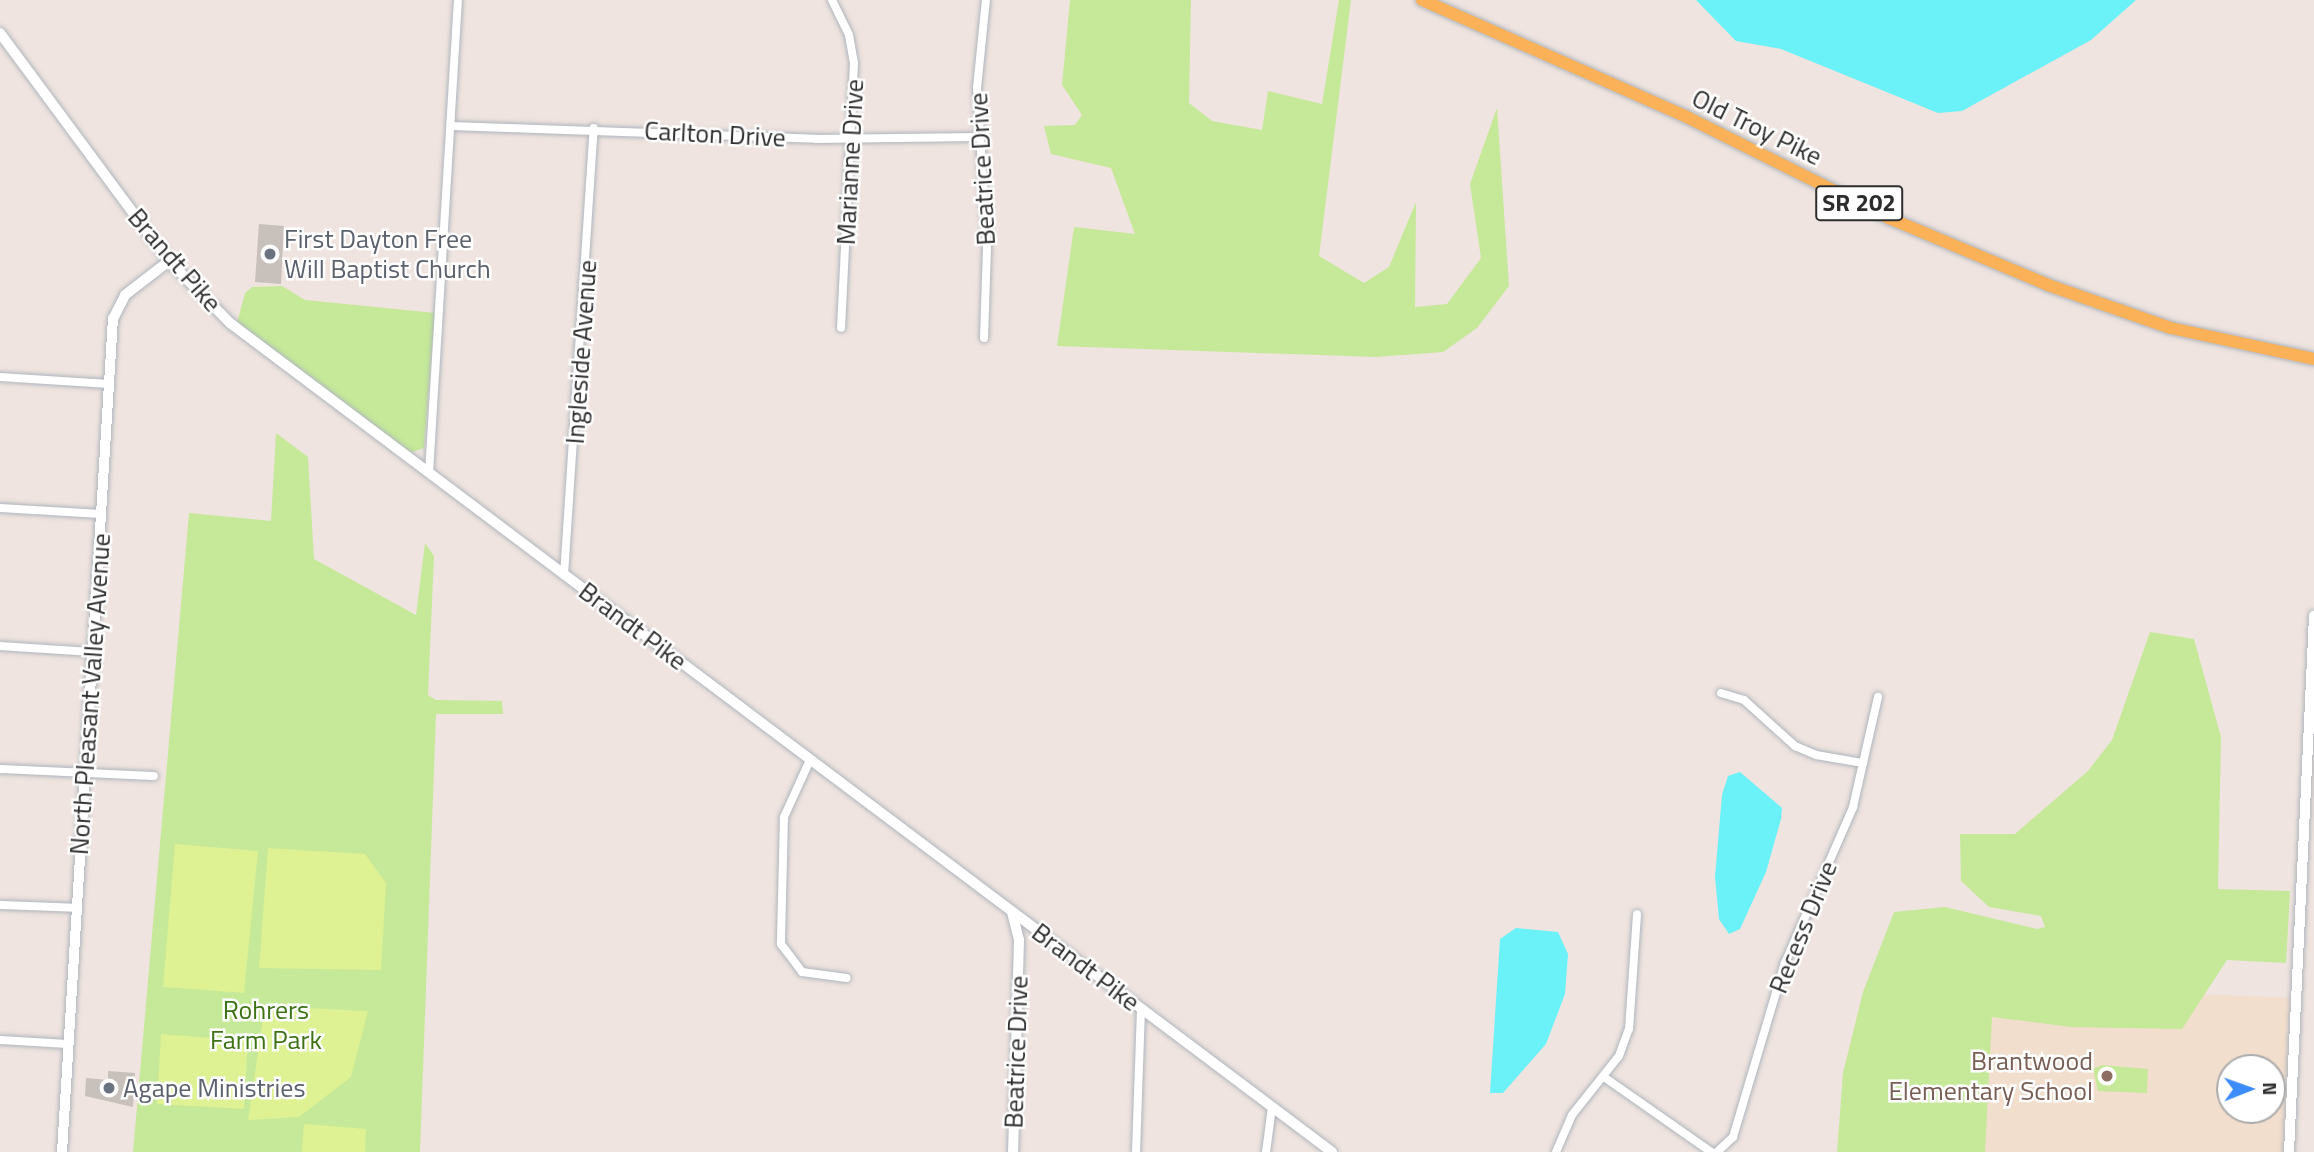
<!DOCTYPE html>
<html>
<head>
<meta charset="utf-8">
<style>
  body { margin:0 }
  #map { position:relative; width:2314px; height:1152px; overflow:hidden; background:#efe4df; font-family:"Titillium Web",sans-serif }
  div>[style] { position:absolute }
  .education>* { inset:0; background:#f2decd }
  .green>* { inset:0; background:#c5e998 }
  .pitch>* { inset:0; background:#def193 }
  .water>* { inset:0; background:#6bf2f8 }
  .building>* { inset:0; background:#c8c0ba }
  .roads { filter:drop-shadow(0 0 2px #afb5bd) drop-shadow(0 0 2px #afb5bd) }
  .street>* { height:8px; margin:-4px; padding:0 4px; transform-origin:4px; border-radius:4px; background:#fff }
  .secondary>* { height:10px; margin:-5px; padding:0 5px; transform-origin:5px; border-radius:5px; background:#fff }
  .primary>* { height:12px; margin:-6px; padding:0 6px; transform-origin:6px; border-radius:6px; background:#fbb158 }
  .dots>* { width:19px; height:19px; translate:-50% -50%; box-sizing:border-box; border:4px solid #fff; border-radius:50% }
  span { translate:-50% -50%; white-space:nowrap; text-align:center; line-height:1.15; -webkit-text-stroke:5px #fff; paint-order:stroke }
  .shield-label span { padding:2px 5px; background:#fff; border:2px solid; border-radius:5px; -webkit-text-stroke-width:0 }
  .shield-label { font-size:24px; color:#2d2d2d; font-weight:700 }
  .street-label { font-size:26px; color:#2d2d2d }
  .worship-label { font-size:26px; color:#5b616d }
  .left { translate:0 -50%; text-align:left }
  .park-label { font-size:26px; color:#3d7215 }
  .education-label { font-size:26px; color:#785e54 }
  .right { translate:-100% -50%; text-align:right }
  .north { position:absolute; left:2216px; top:1054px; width:70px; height:70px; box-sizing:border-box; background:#fff; border:2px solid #ababab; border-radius:50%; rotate:89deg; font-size:19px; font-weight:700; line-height:28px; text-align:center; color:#2d2d2d }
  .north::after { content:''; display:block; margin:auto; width:24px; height:32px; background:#3c8bff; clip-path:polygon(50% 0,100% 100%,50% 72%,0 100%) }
</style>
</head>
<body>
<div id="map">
  <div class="education">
    <i style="clip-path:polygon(evenodd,1987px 985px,2295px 998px,2289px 1152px,1982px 1152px,1987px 985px,2230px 1068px,2272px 1068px,2272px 1110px,2230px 1110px,2230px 1068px)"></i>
  </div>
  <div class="green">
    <i style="clip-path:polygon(1070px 0,1191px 0,1189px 103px,1212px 121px,1262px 130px,1268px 91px,1322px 104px,1339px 0,1351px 0,1319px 256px,1364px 283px,1389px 267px,1416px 202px,1415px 307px,1447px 304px,1481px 258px,1470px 184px,1497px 108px,1509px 286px,1477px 328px,1443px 352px,1376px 357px,1057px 346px,1074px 227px,1135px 234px,1111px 168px,1051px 154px,1044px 126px,1075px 125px,1082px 115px,1062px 85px)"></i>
    <i style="clip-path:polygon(282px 286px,305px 300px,435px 313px,424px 448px,410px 453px,237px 323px,245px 293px,252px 287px)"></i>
    <i style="clip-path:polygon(276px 433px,308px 457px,314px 559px,416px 615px,425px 543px,434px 556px,428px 695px,436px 700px,502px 701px,503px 714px,436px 714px,420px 1152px,133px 1152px,189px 513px,271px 521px)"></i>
    <i style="clip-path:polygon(2150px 632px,2194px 639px,2221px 737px,2218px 889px,2290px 891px,2286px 963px,2227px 960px,2182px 1029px,2071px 1027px,1992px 1017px,1985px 1152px,1837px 1152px,1843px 1073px,1863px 992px,1894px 912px,1945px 907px,2037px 929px,2045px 927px,2041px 916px,1989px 907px,1961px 881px,1960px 834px,2015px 834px,2088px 771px,2112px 740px)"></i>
    <i style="clip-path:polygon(2102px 1065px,2148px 1069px,2147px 1093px,2098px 1091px,2093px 1069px)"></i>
  </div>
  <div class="pitch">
    <i style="clip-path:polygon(175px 844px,258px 851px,244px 993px,163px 987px)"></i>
    <i style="clip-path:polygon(268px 848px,365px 854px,386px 883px,381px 970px,259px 968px)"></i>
    <i style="clip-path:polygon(265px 1006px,368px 1011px,351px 1077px,299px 1117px,248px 1120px)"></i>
    <i style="clip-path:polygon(161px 1034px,248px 1041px,244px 1109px,157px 1104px)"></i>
    <i style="clip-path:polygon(304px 1124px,366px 1129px,365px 1152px,302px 1152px)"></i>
  </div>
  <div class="water">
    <i style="clip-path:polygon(1696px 0,2136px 0,2091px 40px,1962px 111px,1938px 113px,1781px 49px,1736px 41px)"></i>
    <i style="clip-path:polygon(1740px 772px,1782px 808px,1781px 819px,1766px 872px,1740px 929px,1729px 934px,1719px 919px,1715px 877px,1722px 795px,1728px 776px)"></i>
    <i style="clip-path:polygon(1516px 928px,1558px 932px,1568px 954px,1565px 994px,1546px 1044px,1503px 1093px,1490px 1093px,1500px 939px)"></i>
  </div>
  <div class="building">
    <i style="clip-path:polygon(259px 224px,284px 226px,281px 284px,255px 282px)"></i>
    <i style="clip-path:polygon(108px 1071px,135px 1073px,133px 1107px,85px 1096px,86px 1078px,108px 1080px)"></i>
  </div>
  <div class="roads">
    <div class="street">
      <i style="left:832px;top:0;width:39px;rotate:64deg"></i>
      <i style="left:849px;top:35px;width:28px;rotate:80deg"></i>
      <i style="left:854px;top:63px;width:265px;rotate:92.8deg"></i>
      <i style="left:451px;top:126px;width:365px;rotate:2deg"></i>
      <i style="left:816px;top:139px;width:163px;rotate:-0.7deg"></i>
      <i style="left:984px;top:338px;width:91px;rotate:-88.1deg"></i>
      <i style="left:987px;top:247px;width:159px;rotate:-93.6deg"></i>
      <i style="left:977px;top:88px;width:88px;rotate:-84.2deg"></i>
      <i style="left:0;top:377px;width:109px;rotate:3.7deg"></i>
      <i style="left:429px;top:473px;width:474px;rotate:-86.5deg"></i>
      <i style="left:0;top:508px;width:101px;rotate:3.4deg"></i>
      <i style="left:564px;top:575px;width:448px;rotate:-86.2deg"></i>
      <i style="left:0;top:646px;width:92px;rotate:3.7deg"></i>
      <i style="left:1721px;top:693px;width:24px;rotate:17deg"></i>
      <i style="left:1744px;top:700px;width:69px;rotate:42deg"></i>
      <i style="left:1795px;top:746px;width:23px;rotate:23deg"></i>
      <i style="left:1816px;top:755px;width:48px;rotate:9.7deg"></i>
      <i style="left:810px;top:760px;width:63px;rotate:114.5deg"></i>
      <i style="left:784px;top:817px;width:127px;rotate:91.4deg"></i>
      <i style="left:781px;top:944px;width:35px;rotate:53deg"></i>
      <i style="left:802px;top:972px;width:45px;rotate:7.6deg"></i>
      <i style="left:0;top:769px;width:154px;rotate:2.6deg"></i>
      <i style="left:0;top:905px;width:77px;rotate:2.2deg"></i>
      <i style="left:0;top:1040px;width:68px;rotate:3.4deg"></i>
      <i style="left:1604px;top:1077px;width:131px;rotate:35deg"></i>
      <i style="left:1136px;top:1152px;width:144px;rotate:-88deg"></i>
      <i style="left:1266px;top:1152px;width:45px;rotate:-82.4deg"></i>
      <i style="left:1556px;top:1152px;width:40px;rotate:-66.6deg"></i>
      <i style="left:1572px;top:1115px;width:75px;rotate:-51.5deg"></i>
      <i style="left:1619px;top:1056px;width:29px;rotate:-70deg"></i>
      <i style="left:1629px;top:1029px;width:115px;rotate:-86deg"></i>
      <i style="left:1717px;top:1152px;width:22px;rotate:-43deg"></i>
      <i style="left:1733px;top:1137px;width:182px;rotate:-73.4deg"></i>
      <i style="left:1785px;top:963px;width:170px;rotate:-66.4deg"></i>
      <i style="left:1853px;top:807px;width:113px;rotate:-77.2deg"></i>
    </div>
    <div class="secondary">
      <i style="left:0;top:33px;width:284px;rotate:53.5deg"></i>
      <i style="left:169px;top:261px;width:87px;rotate:45.5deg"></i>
      <i style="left:230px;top:323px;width:1379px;rotate:36.95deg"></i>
      <i style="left:1012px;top:912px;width:29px;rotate:76deg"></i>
      <i style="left:1019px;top:940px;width:212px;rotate:91.6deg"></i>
      <i style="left:62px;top:1152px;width:835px;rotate:-86.5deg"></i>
      <i style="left:113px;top:319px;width:27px;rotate:-63deg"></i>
      <i style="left:125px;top:295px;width:56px;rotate:-37.7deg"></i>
      <i style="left:2289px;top:1152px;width:537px;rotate:-87.33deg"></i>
    </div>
    <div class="primary">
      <i style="left:1422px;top:0;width:285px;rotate:23.8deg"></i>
      <i style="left:1683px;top:115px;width:230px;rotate:26.6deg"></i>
      <i style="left:1889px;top:218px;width:173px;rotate:22.8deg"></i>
      <i style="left:2048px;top:285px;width:130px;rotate:19.3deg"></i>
      <i style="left:2171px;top:328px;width:146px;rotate:12.2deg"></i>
    </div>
  </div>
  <div class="dots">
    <i style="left:270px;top:254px;background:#6b7280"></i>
    <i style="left:2107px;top:1076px;background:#8d6e63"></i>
    <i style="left:109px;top:1088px;background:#6b7280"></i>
  </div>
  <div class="shield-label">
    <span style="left:1859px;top:203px">SR 202</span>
  </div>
  <div class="street-label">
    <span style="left:1757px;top:127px;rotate:26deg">Old Troy Pike</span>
    <span style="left:715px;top:134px;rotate:3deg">Carlton Drive</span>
    <span style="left:850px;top:162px;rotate:-87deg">Marianne Drive</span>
    <span style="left:982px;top:169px;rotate:-93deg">Beatrice Drive</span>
    <span style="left:175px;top:260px;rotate:49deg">Brandt Pike</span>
    <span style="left:581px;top:352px;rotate:-86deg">Ingleside Avenue</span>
    <span style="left:633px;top:626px;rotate:37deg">Brandt Pike</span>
    <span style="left:90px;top:694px;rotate:-86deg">North Pleasant Valley Avenue</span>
    <span style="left:1803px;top:927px;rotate:-68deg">Recess Drive</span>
    <span style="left:1086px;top:967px;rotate:37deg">Brandt Pike</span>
    <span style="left:1016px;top:1052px;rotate:-88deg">Beatrice Drive</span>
  </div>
  <div class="worship-label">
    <span class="left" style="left:284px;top:254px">First Dayton Free<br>Will Baptist Church</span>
    <span class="left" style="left:123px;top:1088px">Agape Ministries</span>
  </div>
  <div class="park-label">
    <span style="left:266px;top:1025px">Rohrers<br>Farm Park</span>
  </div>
  <div class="education-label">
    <span class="right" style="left:2093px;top:1076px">Brantwood<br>Elementary School</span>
  </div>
  <div class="north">N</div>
</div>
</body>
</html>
